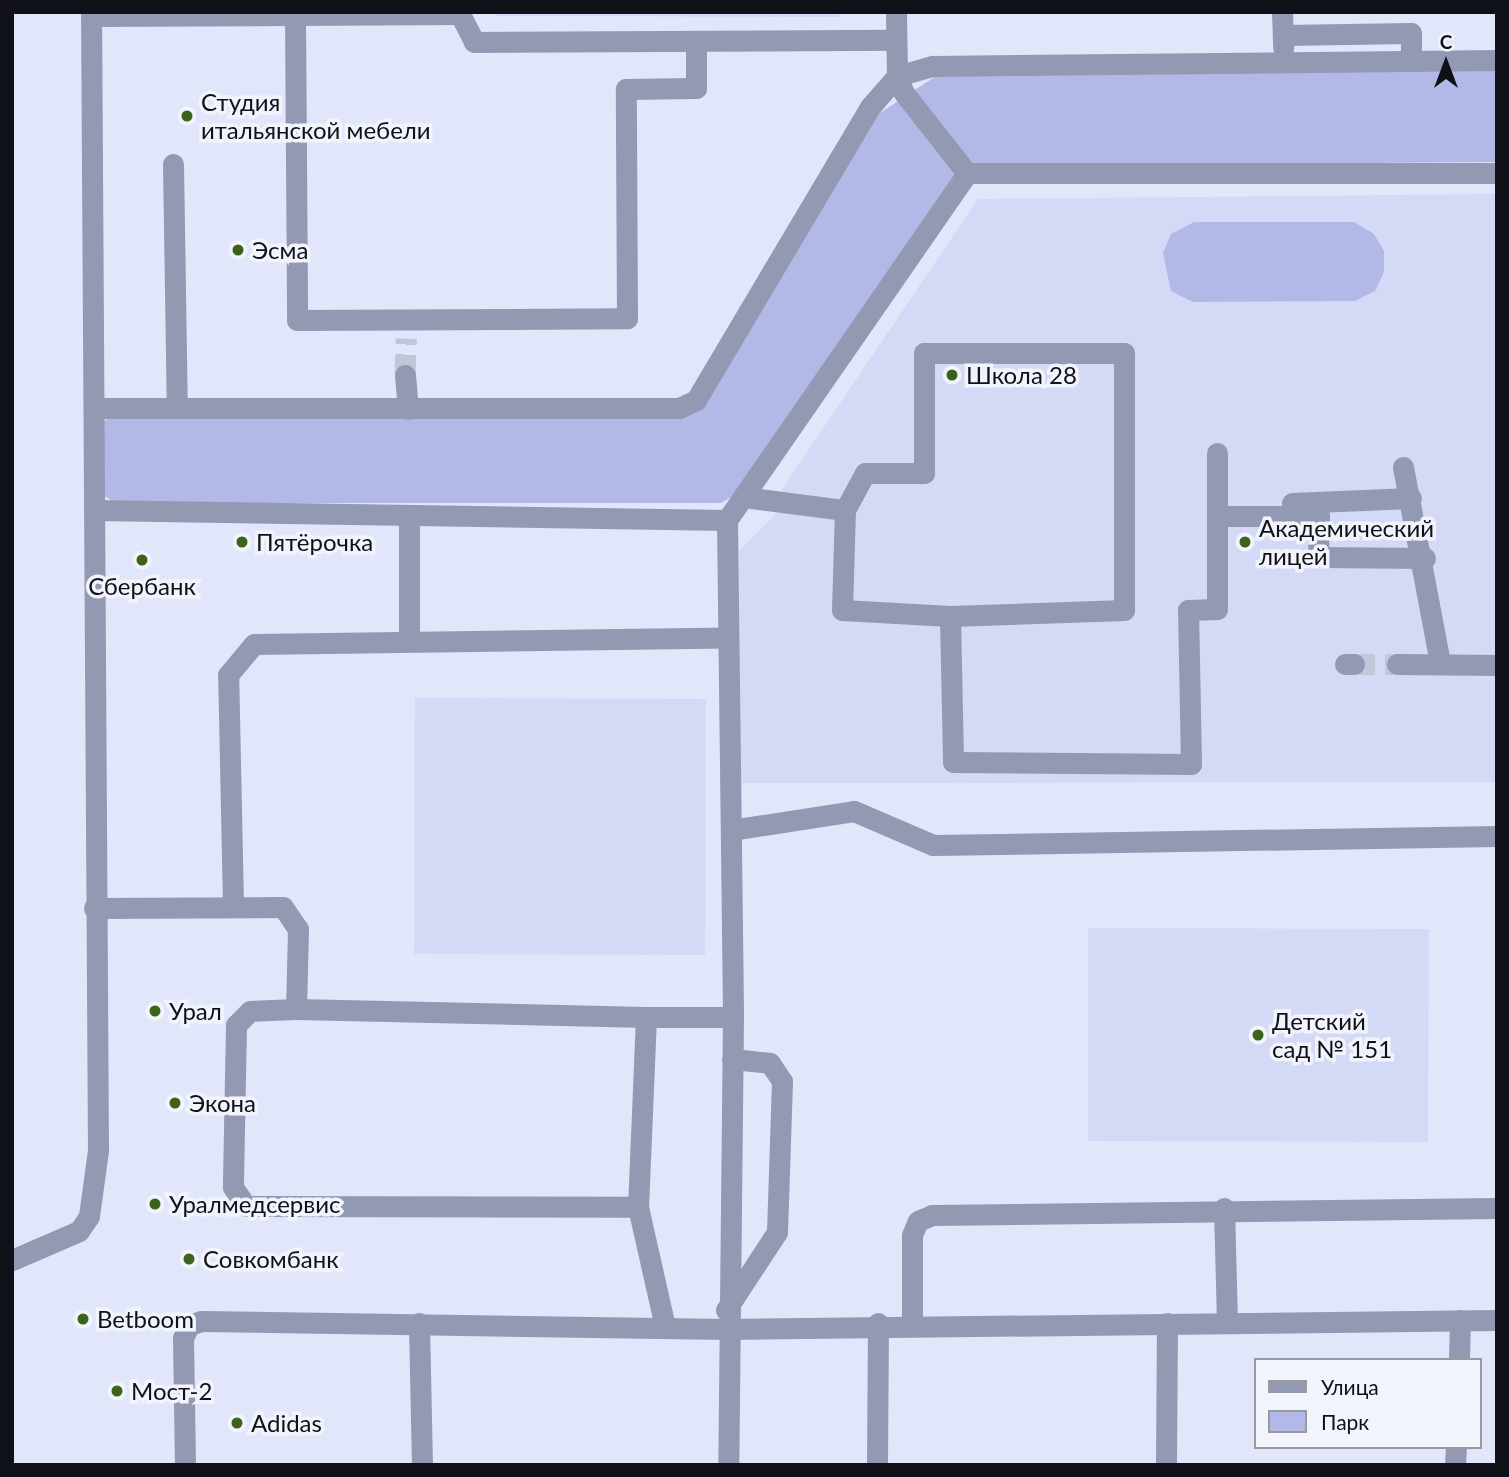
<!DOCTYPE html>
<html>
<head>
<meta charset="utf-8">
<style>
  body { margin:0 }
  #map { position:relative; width:1509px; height:1477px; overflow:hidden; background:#e2e6fb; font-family:Lato,sans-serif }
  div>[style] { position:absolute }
  .built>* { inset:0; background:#d4d9f5 }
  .green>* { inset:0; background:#b2b9e7 }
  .minor-tunnel>* { height:21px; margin-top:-10.5px; transform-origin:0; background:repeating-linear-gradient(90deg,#c2c6d9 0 21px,transparent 0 31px) }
  .minor>* { height:21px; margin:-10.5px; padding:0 10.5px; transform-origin:10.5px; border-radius:10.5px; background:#9398b3 }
  .dots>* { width:19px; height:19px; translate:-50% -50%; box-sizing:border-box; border:4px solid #f2f4fc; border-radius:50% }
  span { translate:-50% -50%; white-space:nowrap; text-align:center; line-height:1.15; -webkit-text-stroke:7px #f2f4fc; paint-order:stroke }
  .poi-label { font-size:24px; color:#101118 }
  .left { translate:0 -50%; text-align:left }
  .frame { position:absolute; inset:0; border:14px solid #101118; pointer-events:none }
  .legend { position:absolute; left:1254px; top:1358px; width:228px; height:91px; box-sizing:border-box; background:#f2f4fc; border:2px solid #9899a1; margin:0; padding:9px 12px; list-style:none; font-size:21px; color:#101118 }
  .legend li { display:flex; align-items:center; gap:14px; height:35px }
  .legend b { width:35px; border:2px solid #9899a1 }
  .north { position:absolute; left:1411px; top:28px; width:70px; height:70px; -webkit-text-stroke:5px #f2f4fc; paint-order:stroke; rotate:0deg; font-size:19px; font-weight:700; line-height:28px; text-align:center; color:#101118 }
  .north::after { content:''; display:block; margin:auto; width:24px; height:32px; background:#101118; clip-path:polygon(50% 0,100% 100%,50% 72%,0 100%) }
</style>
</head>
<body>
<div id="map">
  <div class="built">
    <i style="clip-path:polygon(495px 12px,839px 12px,839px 17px,495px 16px)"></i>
    <i style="clip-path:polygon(1497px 194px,1497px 782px,740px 783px,739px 551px,781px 509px,782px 489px,978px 199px)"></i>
    <i style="clip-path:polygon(415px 698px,706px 699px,705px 955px,414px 954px)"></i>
    <i style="clip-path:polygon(1088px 928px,1429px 929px,1428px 1142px,1088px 1141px)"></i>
  </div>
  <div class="green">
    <i style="clip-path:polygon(1497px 68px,1497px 162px,985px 166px,732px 497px,721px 503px,116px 503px,100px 493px,103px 422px,112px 416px,693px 413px,874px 117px,942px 72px)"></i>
    <i style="clip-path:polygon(1194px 222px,1354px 222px,1374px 234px,1384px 251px,1384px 272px,1375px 291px,1355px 301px,1193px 302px,1171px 291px,1163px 253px,1171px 234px)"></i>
  </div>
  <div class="minor-tunnel">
    <i style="left:405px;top:375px;width:37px;rotate:-88deg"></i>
    <i style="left:1354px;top:664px;width:43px"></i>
  </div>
  <div class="minor">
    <i style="left:896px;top:12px;width:64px;rotate:89.1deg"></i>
    <i style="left:897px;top:76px;width:18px;rotate:68deg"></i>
    <i style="left:904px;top:93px;width:102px;rotate:51.8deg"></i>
    <i style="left:967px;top:173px;width:530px"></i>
    <i style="left:1282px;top:12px;width:36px;rotate:88deg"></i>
    <i style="left:295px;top:15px;width:305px;rotate:89.6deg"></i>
    <i style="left:297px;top:320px;width:330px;rotate:-0.3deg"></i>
    <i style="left:627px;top:318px;width:229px;rotate:-90.3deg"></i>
    <i style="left:626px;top:89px;width:70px;rotate:-0.8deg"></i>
    <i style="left:696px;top:88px;width:47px;rotate:-90deg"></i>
    <i style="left:92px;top:16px;width:368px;rotate:-0.3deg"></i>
    <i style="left:460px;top:14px;width:31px;rotate:63deg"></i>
    <i style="left:474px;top:42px;width:422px;rotate:-0.3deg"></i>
    <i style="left:1283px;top:35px;width:128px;rotate:-0.9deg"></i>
    <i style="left:1411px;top:33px;width:27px;rotate:90deg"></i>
    <i style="left:173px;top:164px;width:244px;rotate:89.1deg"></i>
    <i style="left:924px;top:353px;width:200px"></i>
    <i style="left:1124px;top:353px;width:257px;rotate:90deg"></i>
    <i style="left:1124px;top:610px;width:174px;rotate:178deg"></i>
    <i style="left:950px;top:616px;width:108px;rotate:-176.8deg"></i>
    <i style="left:842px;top:610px;width:100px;rotate:-88.3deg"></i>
    <i style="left:845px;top:510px;width:42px;rotate:-61.6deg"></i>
    <i style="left:865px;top:473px;width:59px"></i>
    <i style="left:924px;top:473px;width:120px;rotate:-90deg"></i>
    <i style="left:405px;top:375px;width:34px;rotate:85deg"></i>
    <i style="left:95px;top:408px;width:584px"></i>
    <i style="left:679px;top:408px;width:19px;rotate:-25deg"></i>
    <i style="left:696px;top:400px;width:341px;rotate:-59.3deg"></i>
    <i style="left:870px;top:107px;width:41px;rotate:-48.9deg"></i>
    <i style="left:897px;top:76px;width:37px;rotate:-16deg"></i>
    <i style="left:933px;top:66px;width:564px;rotate:-0.61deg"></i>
    <i style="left:1403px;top:467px;width:199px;rotate:79.3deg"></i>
    <i style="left:743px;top:497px;width:103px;rotate:7.3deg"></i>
    <i style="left:1292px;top:503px;width:119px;rotate:-2.4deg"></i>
    <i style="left:94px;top:510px;width:633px;rotate:0.91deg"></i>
    <i style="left:727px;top:520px;width:422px;rotate:-55.3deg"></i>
    <i style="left:1218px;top:516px;width:101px"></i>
    <i style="left:1319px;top:516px;width:41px;rotate:91.4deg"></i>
    <i style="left:1318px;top:557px;width:107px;rotate:0.5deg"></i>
    <i style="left:727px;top:520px;width:497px;rotate:89.3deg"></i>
    <i style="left:733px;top:1017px;width:448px;rotate:90.6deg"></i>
    <i style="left:950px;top:616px;width:146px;rotate:88.8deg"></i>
    <i style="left:953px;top:762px;width:238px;rotate:0.5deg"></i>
    <i style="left:1191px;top:764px;width:154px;rotate:-91.1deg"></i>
    <i style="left:1188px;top:610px;width:29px;rotate:-2deg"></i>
    <i style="left:1217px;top:609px;width:156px;rotate:-90deg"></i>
    <i style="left:409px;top:639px;width:123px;rotate:-90deg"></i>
    <i style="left:1345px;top:664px;width:9px"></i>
    <i style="left:1397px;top:664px;width:100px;rotate:0.6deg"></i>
    <i style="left:731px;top:830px;width:124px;rotate:-8.8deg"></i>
    <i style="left:854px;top:811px;width:86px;rotate:23.3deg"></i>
    <i style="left:933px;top:845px;width:564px;rotate:-0.91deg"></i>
    <i style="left:233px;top:905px;width:230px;rotate:-91.2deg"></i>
    <i style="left:228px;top:675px;width:40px;rotate:-50deg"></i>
    <i style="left:254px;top:644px;width:474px;rotate:-0.8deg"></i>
    <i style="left:94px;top:908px;width:189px;rotate:-0.3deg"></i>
    <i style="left:283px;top:907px;width:27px;rotate:56deg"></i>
    <i style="left:298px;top:929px;width:80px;rotate:91.4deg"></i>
    <i style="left:296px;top:1009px;width:350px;rotate:1.3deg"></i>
    <i style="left:646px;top:1017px;width:190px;rotate:92.4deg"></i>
    <i style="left:638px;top:1207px;width:123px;rotate:77.3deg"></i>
    <i style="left:296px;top:1009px;width:46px;rotate:177.5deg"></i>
    <i style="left:250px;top:1011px;width:20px;rotate:135deg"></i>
    <i style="left:236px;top:1025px;width:162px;rotate:91.1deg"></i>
    <i style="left:233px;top:1187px;width:23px;rotate:56deg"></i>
    <i style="left:246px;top:1206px;width:392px;rotate:0.1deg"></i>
    <i style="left:646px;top:1017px;width:87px"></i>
    <i style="left:1224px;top:1208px;width:112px;rotate:88.5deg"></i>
    <i style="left:12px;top:1260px;width:73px;rotate:-23.4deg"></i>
    <i style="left:79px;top:1231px;width:18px;rotate:-56deg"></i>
    <i style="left:89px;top:1216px;width:67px;rotate:-82.2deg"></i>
    <i style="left:98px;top:1150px;width:1138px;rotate:-90.35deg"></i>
    <i style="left:726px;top:1310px;width:93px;rotate:-56.8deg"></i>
    <i style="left:777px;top:1232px;width:151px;rotate:-88.1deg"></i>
    <i style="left:782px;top:1081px;width:22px;rotate:-124deg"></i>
    <i style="left:770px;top:1063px;width:38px;rotate:-174deg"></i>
    <i style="left:419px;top:1323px;width:142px;rotate:88.8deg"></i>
    <i style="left:912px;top:1325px;width:90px;rotate:-90deg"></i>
    <i style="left:912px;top:1235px;width:15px;rotate:-67deg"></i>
    <i style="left:918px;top:1221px;width:15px;rotate:-23deg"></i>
    <i style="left:932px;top:1215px;width:565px;rotate:-0.71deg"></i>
    <i style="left:1459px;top:1360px;width:40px;rotate:-88.6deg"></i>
    <i style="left:185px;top:1465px;width:127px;rotate:-90.9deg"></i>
    <i style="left:183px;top:1338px;width:14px;rotate:-65deg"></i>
    <i style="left:189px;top:1325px;width:13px;rotate:-18deg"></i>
    <i style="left:201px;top:1321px;width:526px;rotate:0.87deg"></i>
    <i style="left:727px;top:1329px;width:770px;rotate:-0.67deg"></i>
    <i style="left:877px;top:1465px;width:142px;rotate:-89.6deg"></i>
    <i style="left:1166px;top:1465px;width:142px;rotate:-89.6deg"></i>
    <i style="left:1455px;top:1465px;width:18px;rotate:-87deg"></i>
  </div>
  <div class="dots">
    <i style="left:187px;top:116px;background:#3c621b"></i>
    <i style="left:238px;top:250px;background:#3c621b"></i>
    <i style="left:952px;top:375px;background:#3c621b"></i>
    <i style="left:242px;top:542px;background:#3c621b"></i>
    <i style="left:1245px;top:542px;background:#3c621b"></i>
    <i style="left:142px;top:560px;background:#3c621b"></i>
    <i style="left:155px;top:1011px;background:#3c621b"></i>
    <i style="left:1258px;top:1035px;background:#3c621b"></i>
    <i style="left:175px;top:1103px;background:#3c621b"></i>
    <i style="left:155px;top:1204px;background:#3c621b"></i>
    <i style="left:189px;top:1259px;background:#3c621b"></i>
    <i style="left:83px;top:1319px;background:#3c621b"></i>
    <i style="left:117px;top:1391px;background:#3c621b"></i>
    <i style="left:237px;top:1423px;background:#3c621b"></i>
  </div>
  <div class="poi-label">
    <span class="left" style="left:201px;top:116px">Студия<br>итальянской мебели</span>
    <span class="left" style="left:252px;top:250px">Эсма</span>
    <span class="left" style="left:966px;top:375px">Школа 28</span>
    <span class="left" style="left:1259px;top:542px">Академический<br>лицей</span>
    <span class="left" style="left:256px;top:542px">Пятёрочка</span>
    <span style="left:142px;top:586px">Сбербанк</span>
    <span class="left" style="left:169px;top:1011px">Урал</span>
    <span class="left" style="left:1272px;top:1035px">Детский<br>сад № 151</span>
    <span class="left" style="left:189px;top:1103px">Экона</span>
    <span class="left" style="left:169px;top:1204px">Уралмедсервис</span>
    <span class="left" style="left:203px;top:1259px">Совкомбанк</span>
    <span class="left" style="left:97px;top:1319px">Betboom</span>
    <span class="left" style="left:131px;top:1391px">Мост-2</span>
    <span class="left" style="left:251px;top:1423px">Adidas</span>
  </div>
  <div class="frame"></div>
  <ul class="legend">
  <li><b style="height:9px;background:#9398b3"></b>Улица</li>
  <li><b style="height:19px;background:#b2b9e7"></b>Парк</li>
  </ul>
  <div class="north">С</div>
</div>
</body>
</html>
